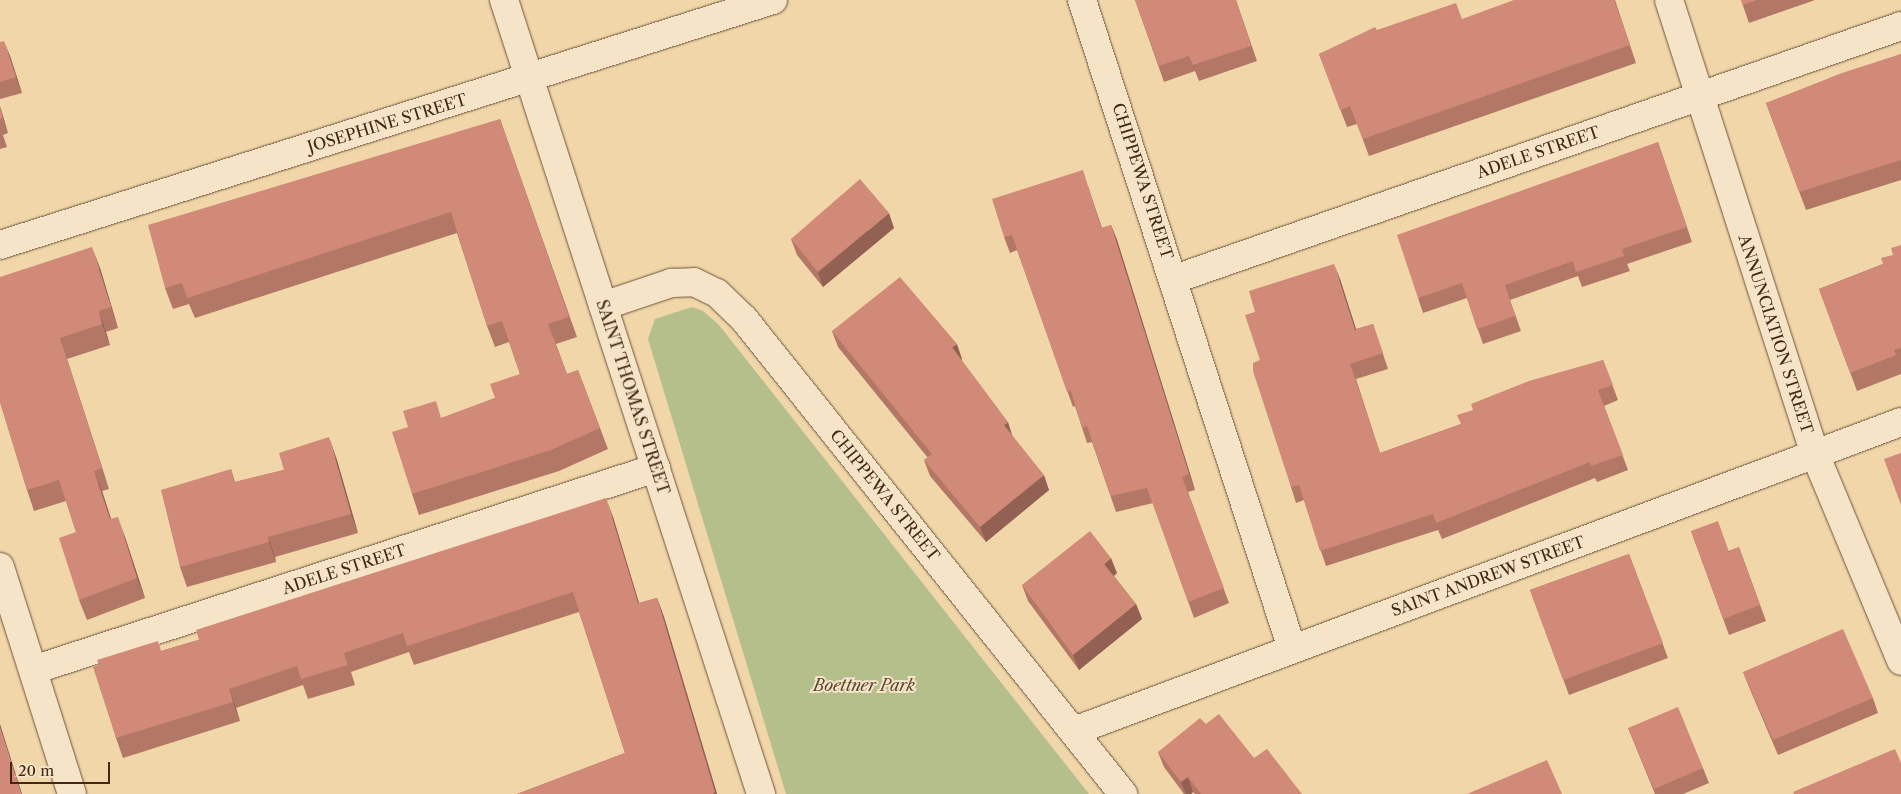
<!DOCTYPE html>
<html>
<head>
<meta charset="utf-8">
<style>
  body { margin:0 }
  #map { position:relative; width:1901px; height:794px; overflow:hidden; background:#f0d6a9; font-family:"Libre Caslon Text",serif }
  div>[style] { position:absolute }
  .green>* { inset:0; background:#b4bf8c }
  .roads { filter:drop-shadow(0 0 1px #6f543a) drop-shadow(0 0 1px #6f543a) }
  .minor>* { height:28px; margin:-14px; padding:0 14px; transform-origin:14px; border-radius:14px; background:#f5e4c7 }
  .wall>* { inset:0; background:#b37766 }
  .shaded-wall>* { inset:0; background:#926153 }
  .building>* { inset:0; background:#d08a77 }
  span { translate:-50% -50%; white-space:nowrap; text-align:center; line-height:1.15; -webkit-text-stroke:4px #f5e4c7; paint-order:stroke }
  .street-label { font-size:16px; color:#442815 }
  .park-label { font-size:16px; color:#5a462d; font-style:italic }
  .scale { position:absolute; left:10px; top:762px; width:100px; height:22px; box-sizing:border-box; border:2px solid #442815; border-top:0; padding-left:6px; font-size:15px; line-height:18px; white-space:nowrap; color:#442815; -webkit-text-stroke:4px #f5e4c7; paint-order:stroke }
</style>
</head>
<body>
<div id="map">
  <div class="green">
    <i style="clip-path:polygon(692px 307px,703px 311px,719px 325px,1089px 794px,786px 794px,648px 339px,655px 319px)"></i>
  </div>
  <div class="roads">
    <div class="minor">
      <i style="left:504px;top:0;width:835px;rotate:72.06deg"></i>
      <i style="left:1082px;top:0;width:682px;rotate:72.07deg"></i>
      <i style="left:1669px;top:0;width:477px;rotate:72.2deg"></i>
      <i style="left:1815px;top:454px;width:224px;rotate:67.4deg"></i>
      <i style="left:0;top:245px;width:811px;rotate:-17.59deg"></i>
      <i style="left:1175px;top:279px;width:769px;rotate:-19.21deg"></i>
      <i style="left:603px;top:306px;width:72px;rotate:-18.7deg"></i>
      <i style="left:671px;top:283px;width:23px;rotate:-2deg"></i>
      <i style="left:694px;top:282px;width:25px;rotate:26deg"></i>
      <i style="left:717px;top:293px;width:37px;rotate:44deg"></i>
      <i style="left:744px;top:319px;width:608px;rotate:51.41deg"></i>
      <i style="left:0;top:567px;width:238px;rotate:72.4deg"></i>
      <i style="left:33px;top:670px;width:655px;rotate:-17.96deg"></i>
      <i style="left:1074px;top:731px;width:883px;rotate:-20.49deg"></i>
    </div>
  </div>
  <div class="wall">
    <i style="clip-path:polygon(1135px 0,1236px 0,1257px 61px,1199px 81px,1195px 71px,1164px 82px)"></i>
    <i style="clip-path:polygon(1615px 0,1636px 63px,1369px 156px,1357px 124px,1347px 127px,1319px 54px,1377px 30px)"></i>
    <i style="clip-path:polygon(1741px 0,1815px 0,1749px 23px)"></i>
    <i style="clip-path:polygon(0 42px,10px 56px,22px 93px,0 99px)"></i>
    <i style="clip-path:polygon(1901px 54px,1901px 180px,1806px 210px,1766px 103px)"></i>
    <i style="clip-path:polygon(0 106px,8px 133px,3px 135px,7px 147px,0 149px)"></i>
    <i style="clip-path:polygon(500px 119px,577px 337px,556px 344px,567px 374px,578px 370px,608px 449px,559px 471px,419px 515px,412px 494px,442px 418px,495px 398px,520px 374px,509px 342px,495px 347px,487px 326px,457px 233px,195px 318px,189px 304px,173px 309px,165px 288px)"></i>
    <i style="clip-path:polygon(1658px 142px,1692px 242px,1627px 264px,1630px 271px,1582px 287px,1578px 276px,1510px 300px,1521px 331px,1483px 344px,1467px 298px,1423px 313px,1418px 298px)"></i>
    <i style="clip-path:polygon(1088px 186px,1102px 228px,1111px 225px,1117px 240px,1195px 490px,1188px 492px,1229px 603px,1194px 618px,1153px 503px,1116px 512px,1092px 442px,1087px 443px,1075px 406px,1073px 407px,1017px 250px,1010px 253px,1004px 237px)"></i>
    <i style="clip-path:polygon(894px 228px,823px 287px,797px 255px,791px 239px)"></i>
    <i style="clip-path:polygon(1901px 245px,1901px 374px,1857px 391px,1819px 289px,1883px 264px,1893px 255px)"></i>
    <i style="clip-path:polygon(100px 268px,118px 328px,106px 332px,110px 345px,67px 359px,109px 489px,102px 491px,111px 518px,125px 537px,145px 598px,87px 620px,79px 600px,76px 532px,66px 501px,34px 511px,27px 490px,0 402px)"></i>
    <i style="clip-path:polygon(1340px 279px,1356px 329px,1373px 324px,1388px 369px,1356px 379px,1380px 453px,1461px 424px,1603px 360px,1618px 400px,1604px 406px,1628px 470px,1597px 482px,1595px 478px,1442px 539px,1438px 530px,1326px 566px,1304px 500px,1296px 503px,1291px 487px,1260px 360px,1255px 312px)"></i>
    <i style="clip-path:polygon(832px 331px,962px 359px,961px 360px,1049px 490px,986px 542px,930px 476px,924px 460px,928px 458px,838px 347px)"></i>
    <i style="clip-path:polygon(336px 457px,358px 533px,275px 557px,276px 562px,187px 587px,180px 567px,231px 469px,235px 482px)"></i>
    <i style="clip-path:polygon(613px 517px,639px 603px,657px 598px,664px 617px,717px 794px,517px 794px,625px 753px,579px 612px,414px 665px,409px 652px,351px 672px,355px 685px,308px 699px,303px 685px,236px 708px,240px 721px,123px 758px,116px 738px,99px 665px,161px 651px)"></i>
    <i style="clip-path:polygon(1691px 531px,1729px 551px,1739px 547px,1766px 621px,1729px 635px)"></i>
    <i style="clip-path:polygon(1629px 554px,1668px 658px,1569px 695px,1530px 590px)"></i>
    <i style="clip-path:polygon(1117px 573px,1114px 576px,1136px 604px,1142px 619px,1079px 670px,1028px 601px,1022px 585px)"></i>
    <i style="clip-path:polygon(1743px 672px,1873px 698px,1878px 713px,1778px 755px,1749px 687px)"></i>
    <i style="clip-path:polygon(1206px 724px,1254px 758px,1302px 794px,1195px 794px,1193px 792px,1191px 794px,1184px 794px,1164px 767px,1158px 752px)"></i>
    <i style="clip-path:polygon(1628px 728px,1703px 768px,1709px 783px,1683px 794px,1655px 794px)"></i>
  </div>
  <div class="shaded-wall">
    <i style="clip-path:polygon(4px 41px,10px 56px,22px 93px,16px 77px)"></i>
    <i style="clip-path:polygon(0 106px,8px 133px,3px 118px)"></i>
    <i style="clip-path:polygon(889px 213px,894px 228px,823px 287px,818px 272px)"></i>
    <i style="clip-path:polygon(1111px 225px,1117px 240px,1195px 490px,1189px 474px)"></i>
    <i style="clip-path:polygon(92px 247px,100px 268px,118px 328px,111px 307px)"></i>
    <i style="clip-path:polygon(1334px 264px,1340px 279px,1361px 345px,1355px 330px)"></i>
    <i style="clip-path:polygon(99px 311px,106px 332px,110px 345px,102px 324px)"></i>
    <i style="clip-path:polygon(60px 338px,67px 359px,109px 489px,102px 468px)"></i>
    <i style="clip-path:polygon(957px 344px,962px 359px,958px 363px,952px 347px)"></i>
    <i style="clip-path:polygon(1008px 422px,1013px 438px,1004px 425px)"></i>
    <i style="clip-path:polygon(329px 437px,336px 457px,358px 533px,351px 514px)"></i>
    <i style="clip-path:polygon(94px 471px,102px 491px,117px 539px,110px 519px)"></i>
    <i style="clip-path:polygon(1044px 475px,1049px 490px,986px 542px,980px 527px)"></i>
    <i style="clip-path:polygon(606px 498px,613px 517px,645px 623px,638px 603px)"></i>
    <i style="clip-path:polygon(118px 517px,125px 537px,145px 598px,137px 578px)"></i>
    <i style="clip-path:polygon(268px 537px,275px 557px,276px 562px,269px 542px)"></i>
    <i style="clip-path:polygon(1111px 558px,1117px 573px,1110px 579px,1104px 564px)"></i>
    <i style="clip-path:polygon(657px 598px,664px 617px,717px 794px,713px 794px)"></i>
    <i style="clip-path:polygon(1136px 604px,1142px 619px,1079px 670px,1073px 655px)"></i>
    <i style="clip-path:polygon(229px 689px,236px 708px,240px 721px,233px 702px)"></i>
    <i style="clip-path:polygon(0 724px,22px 794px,21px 794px,0 728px)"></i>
    <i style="clip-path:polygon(1188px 777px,1193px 792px,1191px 794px,1186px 794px,1181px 782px)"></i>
  </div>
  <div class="building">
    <i style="clip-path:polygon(1135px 0,1236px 0,1251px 46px,1193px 65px,1189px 56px,1159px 66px)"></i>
    <i style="clip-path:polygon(1514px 0,1614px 0,1630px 45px,1363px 139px,1350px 106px,1340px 110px,1319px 54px,1375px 27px,1377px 30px,1456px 3px,1462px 19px)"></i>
    <i style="clip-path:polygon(1741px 0,1757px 0,1743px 5px)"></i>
    <i style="clip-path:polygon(4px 41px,16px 77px,0 82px,0 42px)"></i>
    <i style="clip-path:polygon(1901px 54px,1901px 160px,1799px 192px,1766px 103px,1842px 73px)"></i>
    <i style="clip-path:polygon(0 108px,3px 118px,0 119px)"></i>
    <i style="clip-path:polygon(500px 119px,569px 317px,548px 324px,567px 374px,578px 370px,600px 428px,551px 450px,412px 494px,392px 432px,408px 427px,403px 411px,436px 401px,441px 418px,495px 398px,490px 384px,520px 374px,502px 321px,487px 326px,451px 212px,187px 298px,182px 283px,165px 288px,148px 225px)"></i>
    <i style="clip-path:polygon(1658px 142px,1687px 227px,1622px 249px,1624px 256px,1576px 272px,1573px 261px,1505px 285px,1515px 316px,1477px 329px,1462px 283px,1418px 298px,1397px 235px)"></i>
    <i style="clip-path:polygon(1083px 170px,1101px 228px,1111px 225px,1189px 474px,1182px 477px,1224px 588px,1188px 602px,1147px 488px,1111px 496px,1087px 426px,1082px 428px,1071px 391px,1067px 392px,1012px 235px,1004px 237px,992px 199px)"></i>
    <i style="clip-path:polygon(860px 179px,889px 213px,818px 272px,791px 239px)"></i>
    <i style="clip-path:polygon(1901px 245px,1901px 348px,1894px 350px,1896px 355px,1850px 373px,1819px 289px,1883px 264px,1881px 258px,1893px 255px,1891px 248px)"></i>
    <i style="clip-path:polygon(92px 247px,111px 307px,99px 311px,102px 324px,60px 338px,102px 468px,94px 471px,110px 519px,118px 517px,137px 578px,79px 600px,59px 538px,76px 532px,59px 480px,27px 490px,0 402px,0 277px)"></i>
    <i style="clip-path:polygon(1334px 264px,1355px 330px,1373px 324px,1383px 353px,1350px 364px,1380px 453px,1461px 424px,1457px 415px,1473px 410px,1471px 404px,1529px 381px,1603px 360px,1613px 385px,1598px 390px,1623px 455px,1591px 466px,1590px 462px,1436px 523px,1433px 514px,1320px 551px,1299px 485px,1291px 487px,1253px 371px,1253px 363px,1260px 360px,1245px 315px,1255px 312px,1249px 291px)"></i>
    <i style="clip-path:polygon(900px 277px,957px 344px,952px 347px,1008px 422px,1004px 425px,1044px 475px,980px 527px,924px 460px,932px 454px,832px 331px)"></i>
    <i style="clip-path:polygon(329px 437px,351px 514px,268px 537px,269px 542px,180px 567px,161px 490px,231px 469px,234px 482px,284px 470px,279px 453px)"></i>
    <i style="clip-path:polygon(1901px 453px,1901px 505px,1884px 459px)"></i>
    <i style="clip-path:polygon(606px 498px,638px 603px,657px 598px,715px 792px,713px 794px,517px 794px,625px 753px,573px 592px,407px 646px,403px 633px,344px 653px,348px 665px,301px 679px,297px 666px,229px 689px,233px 702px,116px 738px,93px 667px,99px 665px,97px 660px,158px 641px,161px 651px,199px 640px,196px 630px)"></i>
    <i style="clip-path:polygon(1718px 521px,1729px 552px,1739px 547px,1760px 605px,1723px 619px,1691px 531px)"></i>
    <i style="clip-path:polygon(1090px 531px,1111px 558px,1104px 564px,1136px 604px,1073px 655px,1022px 585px)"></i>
    <i style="clip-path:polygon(1629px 554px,1663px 643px,1563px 680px,1530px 590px)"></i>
    <i style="clip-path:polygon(1843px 629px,1873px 698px,1773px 740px,1743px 672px)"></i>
    <i style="clip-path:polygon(1678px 707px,1703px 768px,1654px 789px,1628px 728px)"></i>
    <i style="clip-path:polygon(1219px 714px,1254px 758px,1267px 749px,1302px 794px,1201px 794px,1188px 777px,1181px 782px,1158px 752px,1200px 718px,1206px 724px)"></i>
    <i style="clip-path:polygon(0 728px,21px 794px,0 794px)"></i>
    <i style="clip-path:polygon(1895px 749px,1901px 763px,1901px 794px,1794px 794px,1793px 792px)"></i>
    <i style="clip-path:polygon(1547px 760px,1562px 794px,1467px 794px)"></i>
  </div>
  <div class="street-label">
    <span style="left:387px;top:123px;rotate:-17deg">JOSEPHINE STREET</span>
    <span style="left:1538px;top:152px;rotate:-19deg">ADELE STREET</span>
    <span style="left:1143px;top:181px;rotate:72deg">CHIPPEWA STREET</span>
    <span style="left:1776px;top:334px;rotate:72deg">ANNUNCIATION STREET</span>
    <span style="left:633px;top:397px;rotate:72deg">SAINT THOMAS STREET</span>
    <span style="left:885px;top:495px;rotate:51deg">CHIPPEWA STREET</span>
    <span style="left:344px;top:569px;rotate:-18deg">ADELE STREET</span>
    <span style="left:1488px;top:576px;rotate:-20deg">SAINT ANDREW STREET</span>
  </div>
  <div class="park-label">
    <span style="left:864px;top:685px">Boettner Park</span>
  </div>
  <div class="scale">20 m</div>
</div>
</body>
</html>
